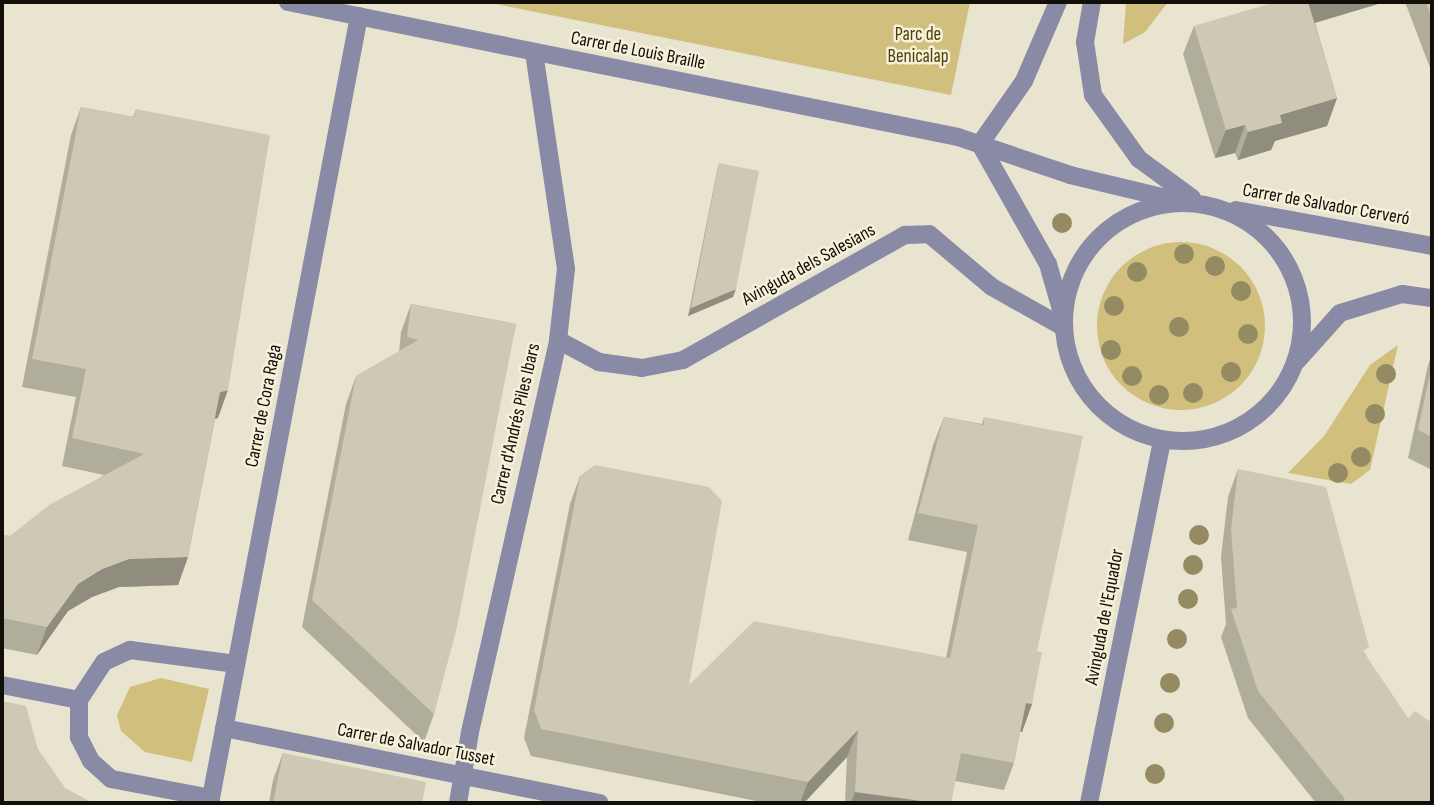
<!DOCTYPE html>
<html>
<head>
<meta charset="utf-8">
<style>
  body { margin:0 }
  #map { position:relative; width:1434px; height:805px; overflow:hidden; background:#e9e4cf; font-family:"Sofia Sans Condensed",sans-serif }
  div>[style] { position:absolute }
  .green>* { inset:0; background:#d1bf7e }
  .round { border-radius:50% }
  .service>* { height:18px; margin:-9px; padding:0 9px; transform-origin:9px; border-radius:9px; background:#888aa6 }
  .pedestrian>* { height:18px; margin:-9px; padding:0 9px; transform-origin:9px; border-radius:9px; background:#888aa6 }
  .minor>* { height:18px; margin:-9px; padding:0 9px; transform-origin:9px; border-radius:9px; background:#888aa6 }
  .minor>.ring { margin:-9px; padding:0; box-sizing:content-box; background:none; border:18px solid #888aa6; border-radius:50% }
  .tertiary>* { height:18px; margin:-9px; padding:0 9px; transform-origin:9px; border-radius:9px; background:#888aa6 }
  .trees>* { width:20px; height:20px; margin:-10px; border-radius:50%; background:#948b62 }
  .wall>* { inset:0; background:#b1ad9b }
  .shaded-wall>* { inset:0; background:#908d7e }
  .building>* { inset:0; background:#cec9b4 }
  span { translate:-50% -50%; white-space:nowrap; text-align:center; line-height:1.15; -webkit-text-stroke:5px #f7f1dc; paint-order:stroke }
  .park-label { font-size:19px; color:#4f4208 }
  .street-label { font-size:19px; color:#110f08 }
  .frame { position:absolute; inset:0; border:4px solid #110f08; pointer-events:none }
</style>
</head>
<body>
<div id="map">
  <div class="green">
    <i style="clip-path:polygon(486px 2px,970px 2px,951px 95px)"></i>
    <i style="clip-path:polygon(1126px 2px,1168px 2px,1145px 32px,1123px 44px)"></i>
    <i class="round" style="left:1097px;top:242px;width:168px;height:168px"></i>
    <i style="clip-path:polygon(1398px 345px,1370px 470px,1351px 484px,1288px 473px,1324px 436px,1370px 365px)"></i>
    <i style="clip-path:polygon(161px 678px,209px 689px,192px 762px,145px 752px,121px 731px,117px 715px,130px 687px)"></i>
  </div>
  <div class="service">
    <i style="left:558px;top:340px;width:47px;rotate:28.2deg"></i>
    <i style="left:599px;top:362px;width:43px;rotate:7.9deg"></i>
    <i style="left:642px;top:368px;width:42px;rotate:-11deg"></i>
    <i style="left:683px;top:360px;width:255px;rotate:-29.4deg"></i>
    <i style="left:905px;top:235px;width:24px;rotate:-2deg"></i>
    <i style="left:929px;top:234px;width:82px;rotate:40.1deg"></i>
    <i style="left:992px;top:287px;width:81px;rotate:29.4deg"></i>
  </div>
  <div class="pedestrian">
    <i style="left:224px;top:728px;width:383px;rotate:11.3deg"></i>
    <i style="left:458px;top:803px;width:72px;rotate:-80.4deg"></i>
  </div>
  <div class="minor">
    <i style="left:288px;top:2px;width:683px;rotate:11.39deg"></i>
    <i style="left:958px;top:137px;width:118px;rotate:18.7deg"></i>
    <i style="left:1070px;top:175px;width:116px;rotate:13.4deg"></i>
    <i style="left:1092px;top:2px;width:41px;rotate:99.9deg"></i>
    <i style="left:1085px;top:42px;width:54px;rotate:81.4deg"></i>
    <i style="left:1093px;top:95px;width:79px;rotate:54.3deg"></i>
    <i style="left:1139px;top:159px;width:66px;rotate:36.3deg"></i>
    <i style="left:980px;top:144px;width:138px;rotate:60.5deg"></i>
    <i style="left:1048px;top:264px;width:51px;rotate:74.1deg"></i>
    <i style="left:980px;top:144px;width:77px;rotate:-55.1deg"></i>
    <i style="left:1024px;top:81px;width:86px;rotate:-66.7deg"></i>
    <i class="ring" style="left:1064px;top:203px;width:220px;height:220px"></i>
    <i style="left:1236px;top:210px;width:199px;rotate:10.4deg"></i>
    <i style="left:1297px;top:361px;width:64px;rotate:-48.1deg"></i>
    <i style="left:1340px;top:313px;width:65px;rotate:-17deg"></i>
    <i style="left:1402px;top:294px;width:30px;rotate:8deg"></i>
    <i style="left:2px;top:685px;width:78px;rotate:11deg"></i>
    <i style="left:470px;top:732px;width:402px;rotate:-77.3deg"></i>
    <i style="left:558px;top:340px;width:71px;rotate:-83.6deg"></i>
    <i style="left:566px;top:269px;width:219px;rotate:-98.4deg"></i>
    <i style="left:211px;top:798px;width:102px;rotate:-169.2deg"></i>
    <i style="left:111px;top:779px;width:27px;rotate:-138deg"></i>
    <i style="left:91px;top:761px;width:27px;rotate:-117deg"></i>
    <i style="left:79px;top:737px;width:37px;rotate:-90deg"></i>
    <i style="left:79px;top:700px;width:45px;rotate:-56.7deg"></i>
    <i style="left:104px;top:662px;width:29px;rotate:-25deg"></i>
    <i style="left:130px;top:650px;width:107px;rotate:7.5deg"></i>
    <i style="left:210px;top:803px;width:801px;rotate:-79.28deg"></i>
  </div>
  <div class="tertiary">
    <i style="left:1089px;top:803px;width:370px;rotate:-78.6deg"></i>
  </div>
  <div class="trees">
    <i style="left:1062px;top:223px"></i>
    <i style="left:1184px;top:254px"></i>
    <i style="left:1215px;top:266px"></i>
    <i style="left:1137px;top:272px"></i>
    <i style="left:1241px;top:291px"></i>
    <i style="left:1114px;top:306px"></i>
    <i style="left:1179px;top:327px"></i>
    <i style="left:1248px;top:334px"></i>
    <i style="left:1111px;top:350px"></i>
    <i style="left:1231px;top:372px"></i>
    <i style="left:1386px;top:374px"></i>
    <i style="left:1132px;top:376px"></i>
    <i style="left:1193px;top:393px"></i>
    <i style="left:1159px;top:395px"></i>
    <i style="left:1375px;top:414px"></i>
    <i style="left:1361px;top:457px"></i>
    <i style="left:1338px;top:473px"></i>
    <i style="left:1199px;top:535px"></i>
    <i style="left:1193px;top:565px"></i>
    <i style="left:1188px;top:599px"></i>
    <i style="left:1177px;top:639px"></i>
    <i style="left:1170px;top:683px"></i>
    <i style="left:1164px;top:723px"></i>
    <i style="left:1155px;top:774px"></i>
  </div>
  <div class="wall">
    <i style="clip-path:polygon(1405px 2px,1432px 2px,1432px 73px)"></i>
    <i style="clip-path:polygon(1315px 23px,1337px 98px,1327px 126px,1275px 141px,1271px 150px,1238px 160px,1235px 153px,1215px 158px,1183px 54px,1194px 26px)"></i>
    <i style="clip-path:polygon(81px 107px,133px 117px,136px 109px,218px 418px,215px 419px,188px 557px,178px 585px,119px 587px,92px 597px,68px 611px,37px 655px,2px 648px,2px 535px,10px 536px,104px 475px,62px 466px,76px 397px,22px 387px,71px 135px)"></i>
    <i style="clip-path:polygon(719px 163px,733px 297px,688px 316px,717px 171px)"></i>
    <i style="clip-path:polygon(411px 304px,516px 324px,434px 714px,424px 742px,302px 627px,346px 404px,356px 376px,399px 352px,401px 332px)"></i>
    <i style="clip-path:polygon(1432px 354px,1432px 470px,1408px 458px,1428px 365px)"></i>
    <i style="clip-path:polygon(944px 417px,982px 424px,984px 417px,1037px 651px,1032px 704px,1022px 732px,1020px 732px,1014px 763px,1004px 790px,955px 781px,951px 803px,845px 803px,847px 757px,804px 803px,766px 803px,531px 756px,524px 738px,570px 504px,580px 476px,689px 685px,946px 658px,967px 552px,908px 540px,933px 445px)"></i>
    <i style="clip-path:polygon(1238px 469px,1366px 655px,1432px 803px,1316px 803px,1248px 718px,1221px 637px,1226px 624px,1221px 557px,1228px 497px)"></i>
    <i style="clip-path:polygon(283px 753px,422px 803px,269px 803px,273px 780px)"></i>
  </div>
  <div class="shaded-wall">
    <i style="clip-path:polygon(1307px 2px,1385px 2px,1298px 28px)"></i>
    <i style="clip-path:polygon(1337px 98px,1327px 126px,1275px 141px,1271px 150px,1238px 160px,1248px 132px,1280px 115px)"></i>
    <i style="clip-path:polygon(1245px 125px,1235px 153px,1215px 158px,1226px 130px)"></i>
    <i style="clip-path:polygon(736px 289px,733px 297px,688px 316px,691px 308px)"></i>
    <i style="clip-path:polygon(228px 390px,218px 418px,210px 420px,220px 392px)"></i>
    <i style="clip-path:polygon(188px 557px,178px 585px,119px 587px,92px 597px,68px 611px,37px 655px,47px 627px,78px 584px,102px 569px,129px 559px)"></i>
    <i style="clip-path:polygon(1026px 703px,1032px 704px,1022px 732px,1016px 731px)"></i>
    <i style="clip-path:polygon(858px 730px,847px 757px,804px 803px,800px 803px,808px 782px)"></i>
    <i style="clip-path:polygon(855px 792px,937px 803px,851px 803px)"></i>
  </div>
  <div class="building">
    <i style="clip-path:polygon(1275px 2px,1308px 2px,1337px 98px,1280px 115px,1282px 123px,1248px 132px,1245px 125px,1226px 130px,1194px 26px)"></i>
    <i style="clip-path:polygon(1426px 2px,1432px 2px,1432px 19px)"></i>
    <i style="clip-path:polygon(81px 107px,134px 117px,136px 109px,270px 135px,228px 390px,220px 392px,188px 557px,129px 559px,102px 569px,78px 584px,47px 627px,2px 618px,2px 535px,10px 536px,49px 505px,144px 454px,72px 438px,86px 369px,32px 359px)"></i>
    <i style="clip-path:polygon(719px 163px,759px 171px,736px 289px,691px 308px)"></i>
    <i style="clip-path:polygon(411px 304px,516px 324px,457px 627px,434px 714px,312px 600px,356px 376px,418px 340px,407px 337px)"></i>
    <i style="clip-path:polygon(1432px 365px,1432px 437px,1418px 430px)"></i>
    <i style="clip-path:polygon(944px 417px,984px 425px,984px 417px,1083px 436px,1037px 651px,1042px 652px,1032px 704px,1026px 703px,1014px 763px,961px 753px,951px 803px,937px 803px,855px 792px,858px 730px,808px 782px,541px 729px,534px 710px,580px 476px,595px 465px,709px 487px,722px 501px,689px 685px,754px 621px,950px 658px,978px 525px,918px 513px)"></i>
    <i style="clip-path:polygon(1238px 469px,1326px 487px,1369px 647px,1363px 651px,1408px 718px,1415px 711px,1432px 723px,1432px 803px,1341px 803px,1345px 799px,1258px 691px,1231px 609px,1237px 608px,1231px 530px)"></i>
    <i style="clip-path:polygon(2px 701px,26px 706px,38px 749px,65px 788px,93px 803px,2px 803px)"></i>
    <i style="clip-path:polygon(283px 753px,426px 782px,422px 803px,273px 803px)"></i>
    <i style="clip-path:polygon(539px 801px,553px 803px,538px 803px)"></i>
  </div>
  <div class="park-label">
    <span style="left:918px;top:46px">Parc de<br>Benicalap</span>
  </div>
  <div class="street-label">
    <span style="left:638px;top:51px;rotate:11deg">Carrer de Louis Braille</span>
    <span style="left:1326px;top:205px;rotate:10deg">Carrer de Salvador Cerveró</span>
    <span style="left:809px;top:265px;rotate:-29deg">Avinguda dels Salesians</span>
    <span style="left:264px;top:406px;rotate:-79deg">Carrer de Cora Raga</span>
    <span style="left:516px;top:424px;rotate:-77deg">Carrer d'Andrés Piles Ibars</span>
    <span style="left:1105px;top:617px;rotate:-79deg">Avinguda de l'Equador</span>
    <span style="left:416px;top:745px;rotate:11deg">Carrer de Salvador Tusset</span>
  </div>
  <div class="frame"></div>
</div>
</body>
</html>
